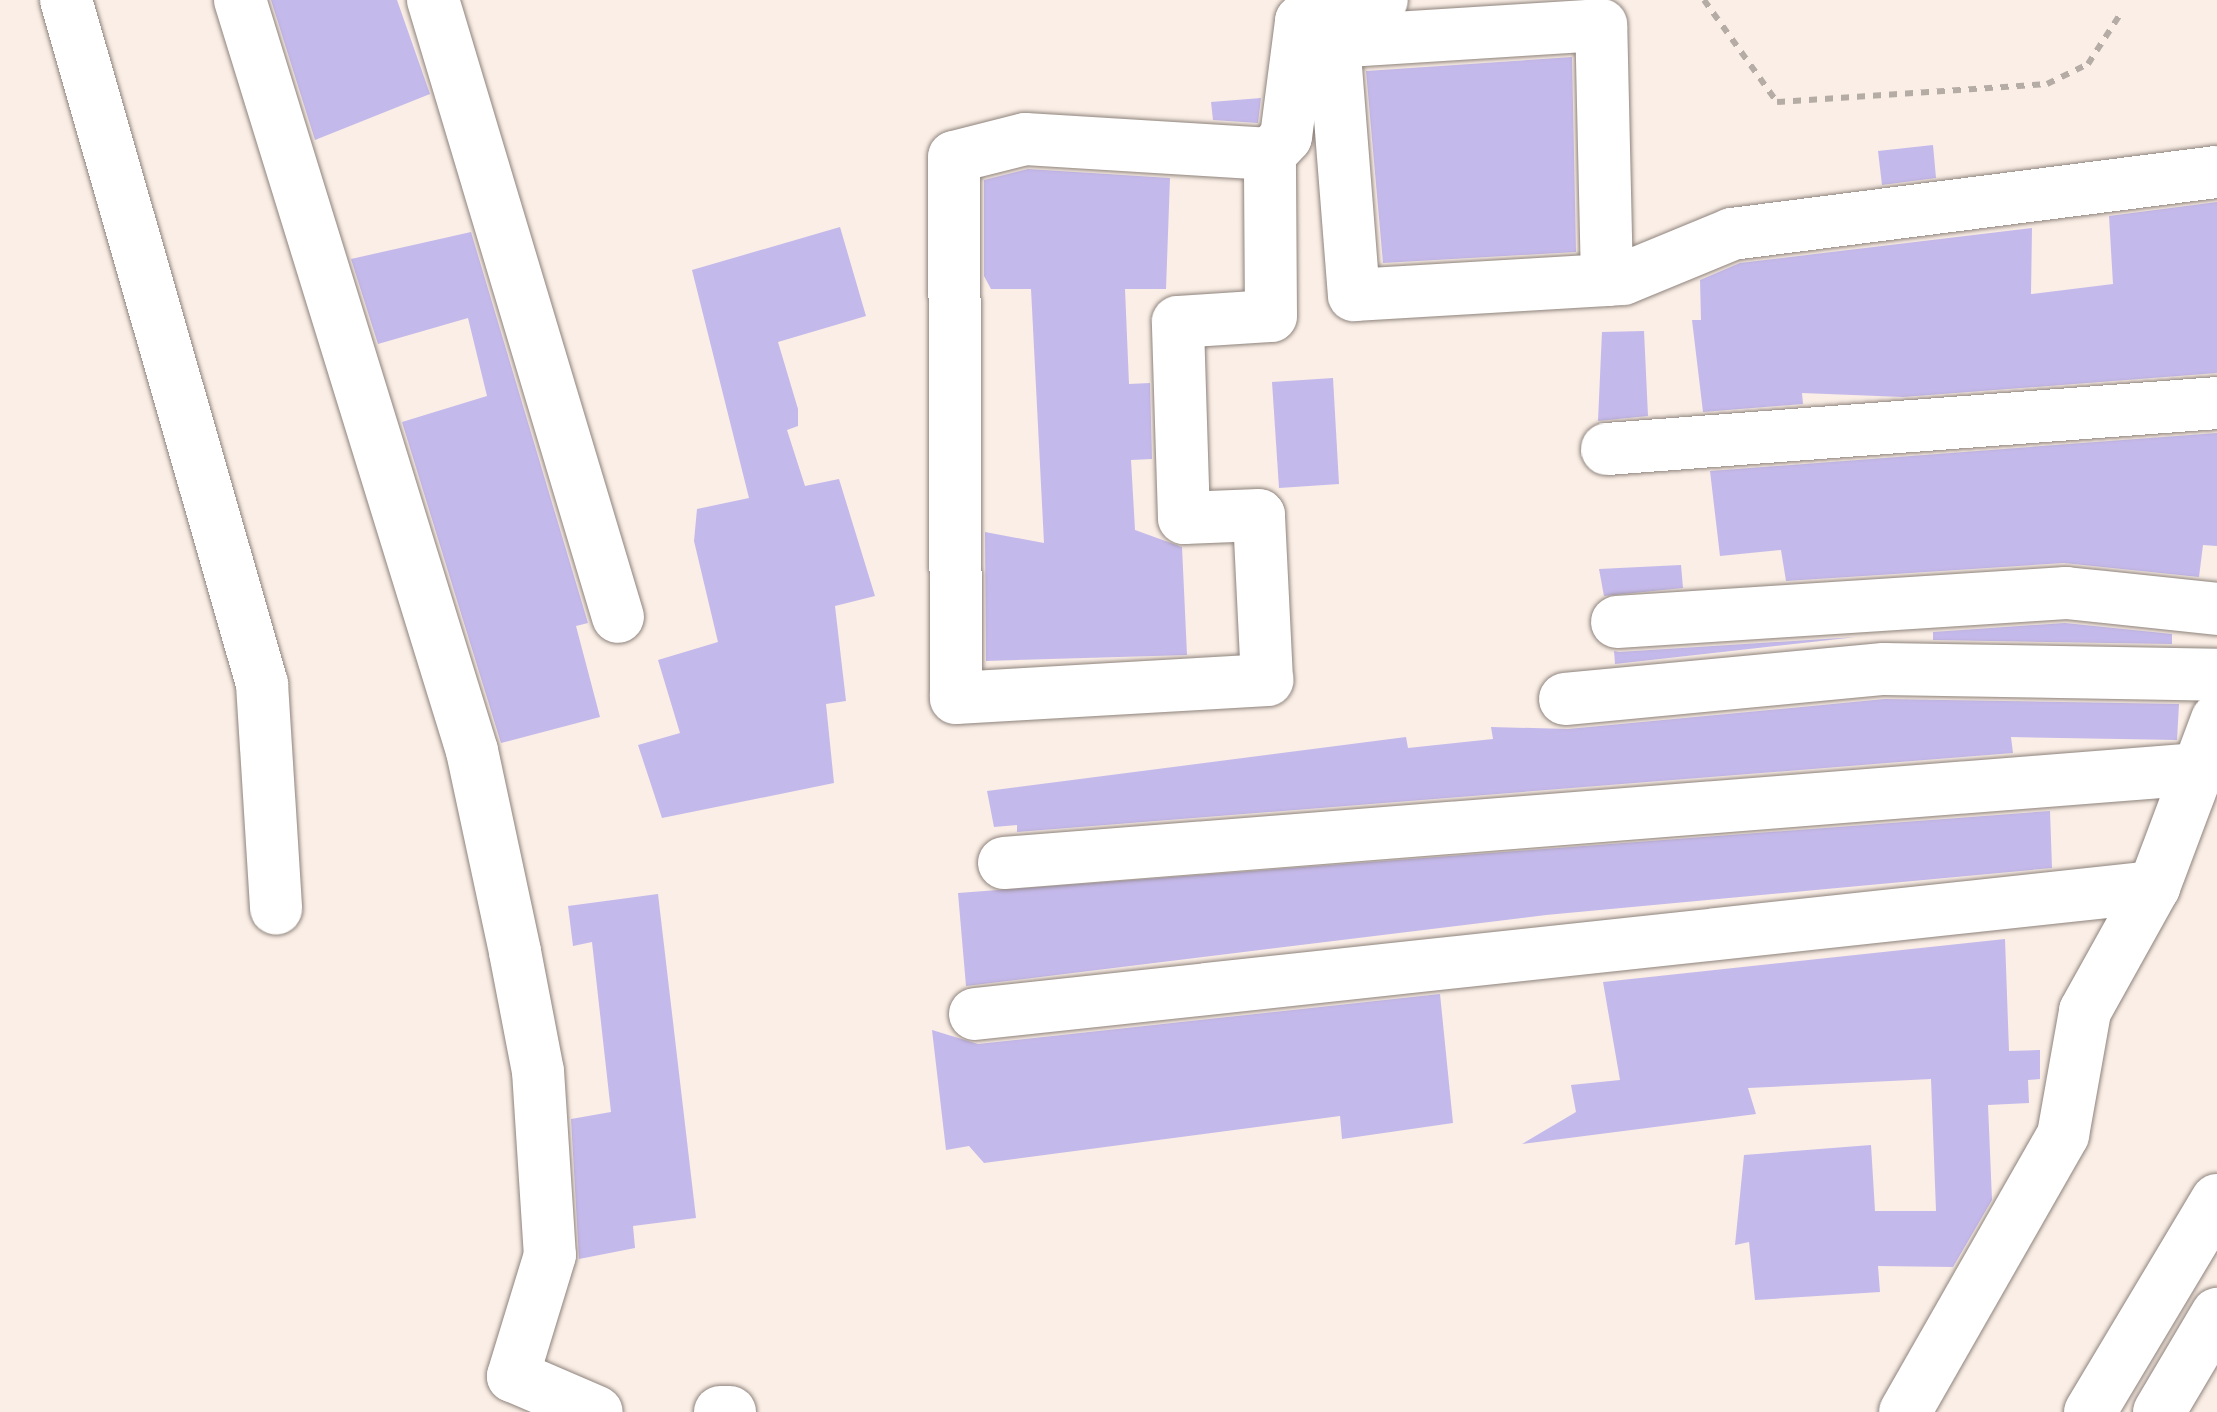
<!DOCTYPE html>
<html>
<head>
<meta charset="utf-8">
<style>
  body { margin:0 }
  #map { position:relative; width:2217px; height:1412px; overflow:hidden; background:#faeee6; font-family:Helvetica,sans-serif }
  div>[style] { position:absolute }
  .building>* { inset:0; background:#c4b9eb }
  .path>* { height:6px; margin-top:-3px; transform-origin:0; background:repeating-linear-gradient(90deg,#b5aca6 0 8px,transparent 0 16px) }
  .roads { filter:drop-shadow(0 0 2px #8e837c) drop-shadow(0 0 2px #8e837c) }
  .minor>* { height:52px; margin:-26px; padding:0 26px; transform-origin:26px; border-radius:26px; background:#fff }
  span { translate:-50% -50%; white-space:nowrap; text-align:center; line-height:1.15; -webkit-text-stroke:9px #fff; paint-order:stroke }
</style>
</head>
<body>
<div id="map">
  <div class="building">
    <i style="clip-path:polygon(271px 0,397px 0,430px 94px,315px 140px)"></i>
    <i style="clip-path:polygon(1572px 57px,1576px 252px,1383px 263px,1366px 71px)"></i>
    <i style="clip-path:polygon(1261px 98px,1258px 123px,1213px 120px,1211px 102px)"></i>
    <i style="clip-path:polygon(1933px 145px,1936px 178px,1882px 185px,1878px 151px)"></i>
    <i style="clip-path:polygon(1028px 169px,1170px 178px,1166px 289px,1125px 289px,1129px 384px,1150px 383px,1152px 459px,1131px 460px,1135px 530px,1182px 547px,1187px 655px,986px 661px,985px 532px,1044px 543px,1031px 289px,991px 289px,984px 276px,984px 180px)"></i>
    <i style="clip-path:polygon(2217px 202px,2217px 373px,1903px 397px,1802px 393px,1803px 404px,1703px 412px,1692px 320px,1701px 320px,1700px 280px,1740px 263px,2032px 228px,2031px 294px,2113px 284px,2109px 216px)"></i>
    <i style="clip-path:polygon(840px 227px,866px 316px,778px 342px,798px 409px,798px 426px,787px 430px,805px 486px,839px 479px,875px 596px,835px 606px,846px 701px,826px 704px,834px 783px,662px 818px,638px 745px,680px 733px,658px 660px,718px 642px,694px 541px,697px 509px,749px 498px,692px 270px)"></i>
    <i style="clip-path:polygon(471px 232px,588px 623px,576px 626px,600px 717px,501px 743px,402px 422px,487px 396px,468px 318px,378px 344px,351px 259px)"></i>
    <i style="clip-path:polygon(1644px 331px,1648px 416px,1598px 421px,1602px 332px)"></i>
    <i style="clip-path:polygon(1333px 378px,1339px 484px,1279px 488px,1272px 382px)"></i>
    <i style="clip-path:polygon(2217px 433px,2217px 546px,2203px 545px,2199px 577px,2064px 563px,1786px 581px,1781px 550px,1720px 556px,1710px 471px)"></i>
    <i style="clip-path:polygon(1681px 565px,1683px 588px,1604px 596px,1599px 569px)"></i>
    <i style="clip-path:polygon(2065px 623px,2172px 634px,2172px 644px,1933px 640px,1933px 632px)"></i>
    <i style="clip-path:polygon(1856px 637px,1615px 664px,1614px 651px,1619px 652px)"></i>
    <i style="clip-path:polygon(1885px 699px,2179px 704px,2177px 740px,2011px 737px,2013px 753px,1017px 832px,1017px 825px,994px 827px,987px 791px,1406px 737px,1408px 748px,1493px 739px,1491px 727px,1568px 729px)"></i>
    <i style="clip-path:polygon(2050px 811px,2052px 868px,1546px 915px,966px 986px,958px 893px)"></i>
    <i style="clip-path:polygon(658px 894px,696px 1218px,633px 1226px,635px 1248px,579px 1259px,571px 1119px,611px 1112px,592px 942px,573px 946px,568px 906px)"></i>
    <i style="clip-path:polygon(2005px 939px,2009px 1051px,2040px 1050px,2040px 1079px,2028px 1080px,2029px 1103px,1988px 1105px,1992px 1200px,1953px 1267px,1878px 1266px,1880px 1292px,1755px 1300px,1749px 1242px,1735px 1245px,1744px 1155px,1871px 1145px,1875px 1211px,1936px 1211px,1931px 1079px,1748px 1088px,1756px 1114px,1522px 1144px,1576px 1112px,1571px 1085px,1620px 1080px,1603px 982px)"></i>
    <i style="clip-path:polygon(1440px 994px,1453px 1123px,1342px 1139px,1340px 1116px,984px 1163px,969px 1146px,946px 1150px,932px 1030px,978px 1044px)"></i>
  </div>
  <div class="path">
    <i style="left:1704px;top:0;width:125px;rotate:54.4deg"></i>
    <i style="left:1777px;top:102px;width:271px;rotate:-3.8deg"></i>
    <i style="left:2047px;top:84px;width:46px;rotate:-26deg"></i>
    <i style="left:2088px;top:64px;width:57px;rotate:-57.1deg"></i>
  </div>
  <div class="roads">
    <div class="minor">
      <i style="left:66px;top:0;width:712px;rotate:74.01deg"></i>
      <i style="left:262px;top:684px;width:225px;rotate:86.4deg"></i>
      <i style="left:240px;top:0;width:786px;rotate:72.83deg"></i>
      <i style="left:472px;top:751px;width:206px;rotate:77.9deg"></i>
      <i style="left:515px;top:952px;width:121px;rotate:79.1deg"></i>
      <i style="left:538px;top:1071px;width:184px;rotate:86.3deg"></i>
      <i style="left:550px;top:1255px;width:127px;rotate:107deg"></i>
      <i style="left:513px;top:1376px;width:91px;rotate:23.2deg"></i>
      <i style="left:433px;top:0;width:644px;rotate:73.31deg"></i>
      <i style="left:1270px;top:154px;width:245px;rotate:-176.5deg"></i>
      <i style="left:1025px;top:139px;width:73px;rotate:165.8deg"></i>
      <i style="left:954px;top:157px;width:541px;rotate:89.79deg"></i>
      <i style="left:956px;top:698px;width:312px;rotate:-3.3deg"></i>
      <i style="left:1267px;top:680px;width:165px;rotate:-92.8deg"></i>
      <i style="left:1259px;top:515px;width:75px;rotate:177.7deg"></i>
      <i style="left:1184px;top:518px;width:196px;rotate:-91.8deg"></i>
      <i style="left:1178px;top:322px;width:93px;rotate:-3.7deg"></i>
      <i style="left:1271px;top:316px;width:162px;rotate:-90.4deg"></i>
      <i style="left:1270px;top:154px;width:23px;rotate:-47deg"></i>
      <i style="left:1286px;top:137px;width:117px;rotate:-82.6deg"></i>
      <i style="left:1301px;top:21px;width:26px;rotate:-39deg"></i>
      <i style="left:1321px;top:5px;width:61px;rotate:-4.7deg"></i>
      <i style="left:1607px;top:280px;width:255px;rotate:-91.3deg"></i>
      <i style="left:1601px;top:25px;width:268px;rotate:176.4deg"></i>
      <i style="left:1334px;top:42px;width:254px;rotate:85.5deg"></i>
      <i style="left:1354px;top:295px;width:253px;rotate:-3.4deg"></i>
      <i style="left:1607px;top:280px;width:16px;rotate:-4deg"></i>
      <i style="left:1623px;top:279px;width:118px;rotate:-22.4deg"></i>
      <i style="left:1732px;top:234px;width:489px;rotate:-7.3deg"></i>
      <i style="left:1607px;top:449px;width:612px;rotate:-4.31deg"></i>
      <i style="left:1617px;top:622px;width:450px;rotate:-3.7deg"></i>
      <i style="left:2066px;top:593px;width:152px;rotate:6deg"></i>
      <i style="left:1565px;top:699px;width:320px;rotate:-5.4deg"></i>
      <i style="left:1884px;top:669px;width:333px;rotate:1deg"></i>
      <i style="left:1004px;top:863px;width:1198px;rotate:-4.5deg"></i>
      <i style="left:975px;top:1014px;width:1186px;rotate:-6.15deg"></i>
      <i style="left:2154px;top:887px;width:179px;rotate:-69.4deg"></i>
      <i style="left:720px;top:1412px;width:10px"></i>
      <i style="left:1905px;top:1412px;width:319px;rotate:-60.3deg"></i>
      <i style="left:2063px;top:1135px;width:126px;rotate:-79.9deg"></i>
      <i style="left:2085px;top:1011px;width:142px;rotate:-60.9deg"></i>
      <i style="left:2090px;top:1412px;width:247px;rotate:-59.1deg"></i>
      <i style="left:2159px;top:1412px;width:114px;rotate:-59.4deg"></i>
    </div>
  </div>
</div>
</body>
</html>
